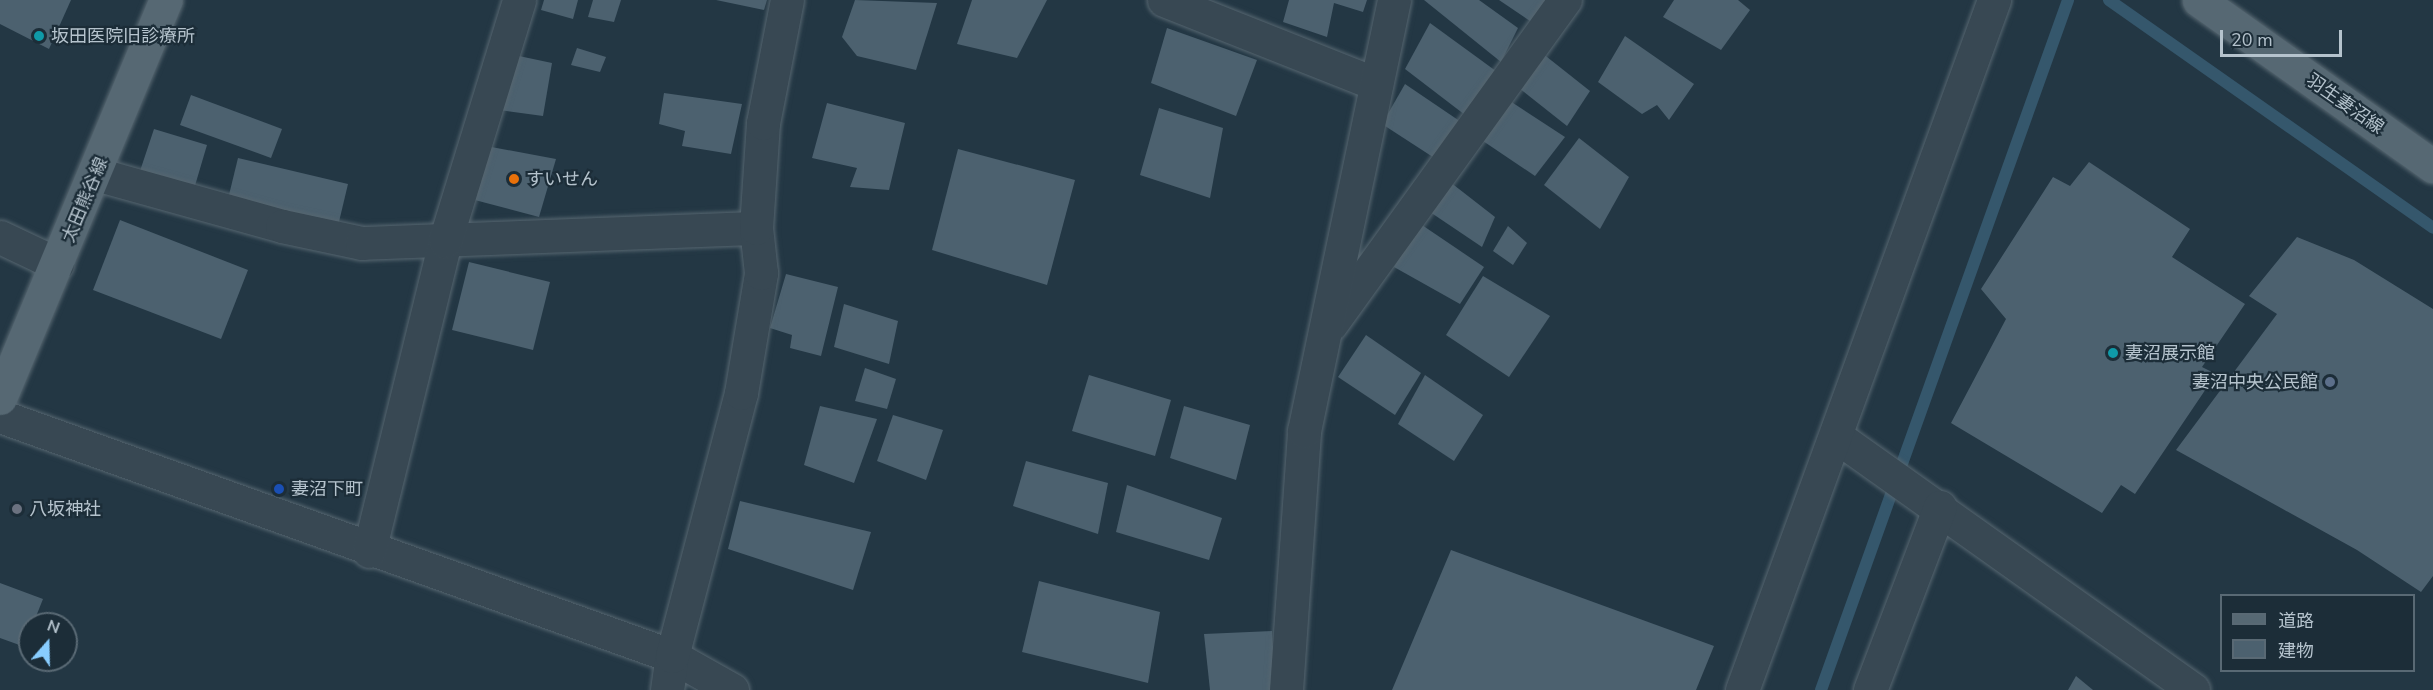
<!DOCTYPE html>
<html>
<head>
<meta charset="utf-8">
<style>
  body { margin:0 }
  #map { position:relative; width:2433px; height:690px; overflow:hidden; background:#233744; font-family:"Nunito Sans","Noto Sans JP",sans-serif }
  div>[style] { position:absolute }
  .stream>* { height:12px; margin:-6px; padding:0 6px; transform-origin:6px; border-radius:6px; background:#35576c }
  .building>* { inset:0; background:#4c616f }
  .roads { filter:drop-shadow(0 0 2px #566670) drop-shadow(0 0 2px #566670) }
  .minor>* { height:33px; margin:-16.5px; padding:0 16.5px; transform-origin:16.5px; border-radius:16.5px; background:#384853 }
  .major>* { height:33px; margin:-16.5px; padding:0 16.5px; transform-origin:16.5px; border-radius:16.5px; background:#566873 }
  .dots>* { width:16px; height:16px; translate:-50% -50%; box-sizing:border-box; border:3px solid #1c2d38; border-radius:50% }
  span { translate:-50% -50%; white-space:nowrap; text-align:center; line-height:1.15; -webkit-text-stroke:4.5px #1c2d38; paint-order:stroke }
  .poi-label { font-size:18px; color:#b5c3cd }
  .left { translate:0 -50%; text-align:left }
  .right { translate:-100% -50%; text-align:right }
  .street-label { font-size:18px; color:#b5c3cd }
  .legend { position:absolute; left:2220px; top:594px; width:195px; height:78px; box-sizing:border-box; background:#1c2d38; border:2px solid #596974; margin:0; padding:8px 10px; list-style:none; font-size:18px; color:#b5c3cd }
  .legend li { display:flex; align-items:center; gap:12px; height:30px }
  .legend b { width:30px; border:2px solid #596974 }
  .north { position:absolute; left:18px; top:612px; width:60px; height:60px; box-sizing:border-box; background:#1c2d38; border:2px solid #596974; border-radius:50%; rotate:20deg; font-size:16px; font-weight:700; line-height:24px; text-align:center; color:#b5c3cd }
  .north::after { content:''; display:block; margin:auto; width:21px; height:27px; background:#88cdff; clip-path:polygon(50% 0,100% 100%,50% 72%,0 100%) }
  .scale { position:absolute; left:2220px; top:30px; width:122px; height:27px; box-sizing:border-box; border:3px solid #b5c3cd; border-top:0; padding-left:8px; font-size:18px; line-height:21px; white-space:nowrap; color:#b5c3cd; -webkit-text-stroke:4px #1c2d38; paint-order:stroke }
</style>
</head>
<body>
<div id="map">
  <div class="stream">
    <i style="left:2109px;top:0;width:396px;rotate:35.1deg"></i>
    <i style="left:1821px;top:690px;width:733px;rotate:-70.3deg"></i>
  </div>
  <div class="building">
    <i style="clip-path:polygon(0 0,71px 0,49px 49px,0 24px)"></i>
    <i style="clip-path:polygon(544px 0,578px 0,573px 19px,541px 10px)"></i>
    <i style="clip-path:polygon(593px 0,621px 0,614px 22px,588px 17px)"></i>
    <i style="clip-path:polygon(716px 0,767px 0,764px 10px)"></i>
    <i style="clip-path:polygon(855px 0,937px 3px,916px 70px,857px 56px,842px 37px)"></i>
    <i style="clip-path:polygon(972px 0,1047px 0,1017px 58px,957px 44px)"></i>
    <i style="clip-path:polygon(1289px 0,1367px 0,1363px 12px,1334px 3px,1327px 37px,1283px 22px)"></i>
    <i style="clip-path:polygon(1424px 0,1479px 0,1518px 28px,1501px 62px)"></i>
    <i style="clip-path:polygon(1499px 0,1552px 0,1536px 25px)"></i>
    <i style="clip-path:polygon(1674px 0,1738px 0,1750px 10px,1721px 50px,1663px 17px)"></i>
    <i style="clip-path:polygon(1430px 23px,1500px 74px,1469px 118px,1405px 69px)"></i>
    <i style="clip-path:polygon(1167px 28px,1257px 60px,1236px 116px,1151px 83px)"></i>
    <i style="clip-path:polygon(1625px 36px,1694px 84px,1669px 120px,1657px 105px,1642px 114px,1598px 82px)"></i>
    <i style="clip-path:polygon(577px 48px,606px 57px,600px 72px,571px 65px)"></i>
    <i style="clip-path:polygon(1542px 53px,1590px 91px,1567px 126px,1519px 88px)"></i>
    <i style="clip-path:polygon(519px 56px,552px 63px,543px 116px,499px 110px)"></i>
    <i style="clip-path:polygon(1405px 84px,1464px 124px,1439px 161px,1382px 124px)"></i>
    <i style="clip-path:polygon(664px 93px,742px 104px,731px 154px,682px 146px,685px 131px,659px 124px)"></i>
    <i style="clip-path:polygon(191px 95px,282px 129px,271px 158px,180px 125px)"></i>
    <i style="clip-path:polygon(1510px 101px,1565px 137px,1535px 176px,1483px 141px)"></i>
    <i style="clip-path:polygon(827px 103px,905px 123px,889px 190px,850px 187px,857px 168px,812px 158px)"></i>
    <i style="clip-path:polygon(1159px 108px,1223px 128px,1210px 198px,1140px 175px)"></i>
    <i style="clip-path:polygon(154px 129px,207px 145px,194px 189px,140px 171px)"></i>
    <i style="clip-path:polygon(1579px 138px,1629px 177px,1600px 229px,1544px 185px)"></i>
    <i style="clip-path:polygon(486px 146px,556px 159px,539px 217px,471px 199px)"></i>
    <i style="clip-path:polygon(958px 149px,1075px 180px,1047px 285px,932px 250px)"></i>
    <i style="clip-path:polygon(238px 158px,348px 184px,338px 226px,228px 199px)"></i>
    <i style="clip-path:polygon(2089px 162px,2190px 229px,2172px 257px,2245px 304px,2202px 367px,2216px 374px,2135px 494px,2121px 485px,2102px 513px,1951px 423px,2006px 319px,1981px 289px,2053px 177px,2070px 186px)"></i>
    <i style="clip-path:polygon(1450px 182px,1495px 217px,1482px 247px,1430px 212px)"></i>
    <i style="clip-path:polygon(120px 220px,248px 270px,221px 339px,93px 290px)"></i>
    <i style="clip-path:polygon(1419px 223px,1484px 267px,1460px 304px,1394px 267px)"></i>
    <i style="clip-path:polygon(1508px 226px,1527px 243px,1513px 265px,1493px 251px)"></i>
    <i style="clip-path:polygon(2297px 237px,2354px 260px,2433px 309px,2433px 576px,2421px 592px,2357px 550px,2176px 450px,2277px 314px,2249px 296px)"></i>
    <i style="clip-path:polygon(469px 262px,550px 282px,533px 350px,452px 330px)"></i>
    <i style="clip-path:polygon(786px 274px,838px 287px,821px 356px,790px 348px,792px 335px,770px 328px)"></i>
    <i style="clip-path:polygon(1483px 276px,1550px 316px,1509px 377px,1446px 335px)"></i>
    <i style="clip-path:polygon(844px 304px,898px 321px,889px 364px,834px 347px)"></i>
    <i style="clip-path:polygon(1366px 335px,1421px 373px,1395px 415px,1338px 377px)"></i>
    <i style="clip-path:polygon(865px 368px,896px 379px,887px 409px,855px 401px)"></i>
    <i style="clip-path:polygon(1089px 375px,1171px 400px,1155px 456px,1072px 431px)"></i>
    <i style="clip-path:polygon(1425px 375px,1483px 415px,1454px 461px,1398px 424px)"></i>
    <i style="clip-path:polygon(820px 406px,877px 419px,854px 483px,804px 465px)"></i>
    <i style="clip-path:polygon(1184px 406px,1250px 425px,1236px 480px,1170px 458px)"></i>
    <i style="clip-path:polygon(893px 415px,943px 430px,926px 480px,877px 461px)"></i>
    <i style="clip-path:polygon(1026px 461px,1108px 483px,1098px 534px,1013px 506px)"></i>
    <i style="clip-path:polygon(1127px 485px,1222px 518px,1209px 560px,1116px 532px)"></i>
    <i style="clip-path:polygon(740px 501px,871px 532px,853px 590px,728px 549px)"></i>
    <i style="clip-path:polygon(1451px 550px,1714px 646px,1696px 690px,1392px 690px)"></i>
    <i style="clip-path:polygon(1039px 581px,1160px 612px,1148px 683px,1022px 652px)"></i>
    <i style="clip-path:polygon(0 583px,43px 599px,33px 624px,30px 624px,25px 647px,0 638px)"></i>
    <i style="clip-path:polygon(1272px 631px,1275px 690px,1210px 690px,1204px 634px)"></i>
    <i style="clip-path:polygon(2076px 676px,2093px 690px,2068px 690px)"></i>
  </div>
  <div class="roads">
    <div class="minor">
      <i style="left:1164px;top:0;width:228px;rotate:21.6deg"></i>
      <i style="left:96px;top:174px;width:193px;rotate:15.6deg"></i>
      <i style="left:282px;top:226px;width:82px;rotate:12deg"></i>
      <i style="left:362px;top:243px;width:394px;rotate:-2.2deg"></i>
      <i style="left:0;top:237px;width:63px;rotate:25.3deg"></i>
      <i style="left:1331px;top:324px;width:400px;rotate:-54.2deg"></i>
      <i style="left:0;top:416px;width:714px;rotate:19.65deg"></i>
      <i style="left:672px;top:656px;width:69px;rotate:29.5deg"></i>
      <i style="left:1836px;top:436px;width:438px;rotate:35.4deg"></i>
      <i style="left:369px;top:551px;width:319px;rotate:-76.2deg"></i>
      <i style="left:445px;top:241px;width:252px;rotate:-72.9deg"></i>
      <i style="left:667px;top:690px;width:34px;rotate:-82deg"></i>
      <i style="left:672px;top:656px;width:272px;rotate:-75.3deg"></i>
      <i style="left:741px;top:393px;width:122px;rotate:-80.5deg"></i>
      <i style="left:761px;top:273px;width:45px;rotate:-96.3deg"></i>
      <i style="left:756px;top:228px;width:105px;rotate:-86.2deg"></i>
      <i style="left:763px;top:123px;width:125px;rotate:-79deg"></i>
      <i style="left:1286px;top:690px;width:260px;rotate:-86deg"></i>
      <i style="left:1304px;top:431px;width:440px;rotate:-78.2deg"></i>
      <i style="left:1742px;top:690px;width:735px;rotate:-69.94deg"></i>
      <i style="left:1870px;top:690px;width:196px;rotate:-69.1deg"></i>
    </div>
    <div class="major">
      <i style="left:2199px;top:0;width:287px;rotate:35.4deg"></i>
      <i style="left:0;top:398px;width:431px;rotate:-67.4deg"></i>
    </div>
  </div>
  <div class="dots">
    <i style="left:39px;top:36px;background:#0f9aa8"></i>
    <i style="left:514px;top:179px;background:#e8710a"></i>
    <i style="left:2113px;top:353px;background:#0f9aa8"></i>
    <i style="left:2330px;top:382px;background:#5c6f8a"></i>
    <i style="left:279px;top:489px;background:#1a4fb4"></i>
    <i style="left:17px;top:509px;background:#6b7280"></i>
  </div>
  <div class="poi-label">
    <span class="left" style="left:51px;top:36px">坂田医院旧診療所</span>
    <span class="left" style="left:526px;top:179px">すいせん</span>
    <span class="left" style="left:2125px;top:353px">妻沼展示館</span>
    <span class="right" style="left:2318px;top:382px">妻沼中央公民館</span>
    <span class="left" style="left:291px;top:489px">妻沼下町</span>
    <span class="left" style="left:29px;top:509px">八坂神社</span>
  </div>
  <div class="street-label">
    <span style="left:2345px;top:104px;rotate:35deg">羽生妻沼線</span>
    <span style="left:85px;top:200px;rotate:-67deg">太田熊谷線</span>
  </div>
  <ul class="legend">
  <li><b style="height:8px;background:#566873"></b>道路</li>
  <li><b style="height:16px;background:#4c616f"></b>建物</li>
  </ul>
  <div class="north">N</div>
  <div class="scale">20 m</div>
</div>
</body>
</html>
